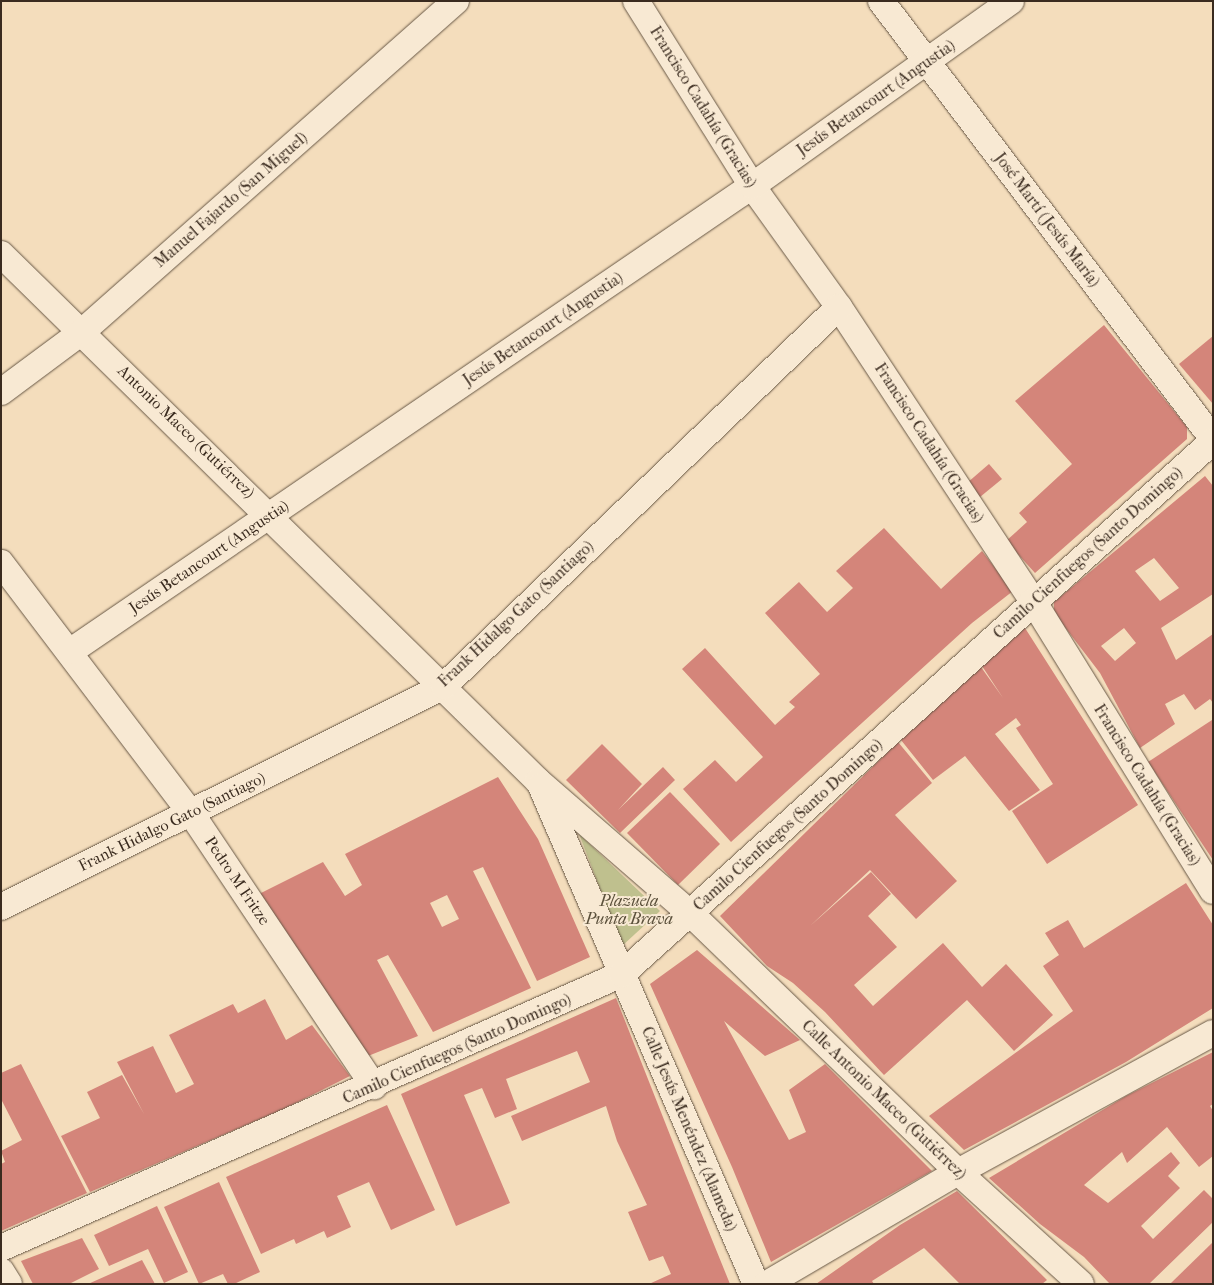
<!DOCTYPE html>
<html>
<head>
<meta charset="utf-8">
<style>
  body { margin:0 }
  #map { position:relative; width:1214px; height:1285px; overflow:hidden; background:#f4ddbc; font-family:"IM FELL French Canon",serif }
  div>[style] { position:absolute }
  .green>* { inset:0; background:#bfc08e }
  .building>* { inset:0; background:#d4857a }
  .roads { filter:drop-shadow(0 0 1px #685846) drop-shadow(0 0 1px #685846) }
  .minor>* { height:26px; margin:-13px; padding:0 13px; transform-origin:13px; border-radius:13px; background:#f8e9d3 }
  span { translate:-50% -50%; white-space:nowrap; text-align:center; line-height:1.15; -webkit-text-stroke:4px #f8e9d3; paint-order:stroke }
  .street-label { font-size:16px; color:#3a2b1f }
  .park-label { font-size:16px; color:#5b503b; font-style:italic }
  .frame { position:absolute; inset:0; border:2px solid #3a2b1f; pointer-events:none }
</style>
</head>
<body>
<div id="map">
  <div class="green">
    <i style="clip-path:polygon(579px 834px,660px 911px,622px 946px)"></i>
  </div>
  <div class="building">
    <i style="clip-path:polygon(1104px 325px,1187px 427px,1187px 439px,1035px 573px,1006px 541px,1027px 522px,1019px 513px,1072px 464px,1015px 401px)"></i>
    <i style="clip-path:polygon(1213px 336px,1213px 404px,1179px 364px)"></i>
    <i style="clip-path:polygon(989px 464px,1002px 479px,980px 497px,967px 483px)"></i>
    <i style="clip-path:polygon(evenodd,1205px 476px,1213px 486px,1213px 594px,1161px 628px,1176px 660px,1213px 634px,1213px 703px,1210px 699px,1195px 710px,1184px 694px,1165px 704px,1175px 724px,1140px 748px,1100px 673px,1054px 613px,1054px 602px,1205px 476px,1154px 558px,1179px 588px,1160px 601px,1135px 571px,1154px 558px,1205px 476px,1124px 628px,1136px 643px,1115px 661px,1101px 646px,1124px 628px)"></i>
    <i style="clip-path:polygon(884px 528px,941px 589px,982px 551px,1013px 591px,972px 623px,731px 842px,683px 789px,715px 760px,736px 782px,763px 757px,682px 669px,705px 648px,775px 725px,795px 707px,789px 702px,820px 674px,765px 613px,799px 582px,827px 612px,853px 588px,836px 571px)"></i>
    <i style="clip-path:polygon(1025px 628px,1138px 805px,1047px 864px,1012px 811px,1053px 784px,1016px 728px,1021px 725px,1016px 718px,995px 734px,1040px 790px,1009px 811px,965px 756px,933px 780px,901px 740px,981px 667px,1003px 698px,982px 666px)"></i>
    <i style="clip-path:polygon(1212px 720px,1213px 722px,1213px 860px,1148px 762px)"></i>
    <i style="clip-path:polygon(898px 742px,932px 783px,895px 815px,957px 881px,916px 919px,870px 870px,810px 926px,871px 872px,891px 894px,868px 916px,897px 947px,854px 985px,873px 1006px,943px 943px,982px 987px,1006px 964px,1053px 1015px,1014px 1051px,967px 1000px,884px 1075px,825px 1012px,793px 983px,767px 966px,720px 916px)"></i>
    <i style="clip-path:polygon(602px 744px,642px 784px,618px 810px,663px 767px,675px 780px,620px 833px,566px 780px)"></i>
    <i style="clip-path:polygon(evenodd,498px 777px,538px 839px,590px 957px,537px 981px,483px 867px,473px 871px,531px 988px,433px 1032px,388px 955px,377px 960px,418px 1036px,363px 1058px,255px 896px,323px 862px,345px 896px,362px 885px,345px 854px,498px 777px,447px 895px,459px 919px,442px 927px,430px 903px,447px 895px)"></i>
    <i style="clip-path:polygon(670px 792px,720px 844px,678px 885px,627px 833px)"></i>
    <i style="clip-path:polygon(1186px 883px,1213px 925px,1213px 1008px,1126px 1062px,964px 1150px,929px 1116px,1073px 1011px,1043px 966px,1059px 955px,1045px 933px,1068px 920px,1084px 948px)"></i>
    <i style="clip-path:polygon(697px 950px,800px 1040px,765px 1056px,724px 1021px,789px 1140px,806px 1132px,789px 1090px,825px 1064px,932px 1171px,771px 1262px,732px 1167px,650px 984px)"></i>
    <i style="clip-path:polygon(616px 998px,685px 1173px,730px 1284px,649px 1284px,671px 1274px,663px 1256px,649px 1261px,628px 1212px,647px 1205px,617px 1141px,606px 1106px,522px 1141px,511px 1116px,590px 1082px,577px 1051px,506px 1079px,517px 1109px,495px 1118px,482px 1088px,464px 1095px,510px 1203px,456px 1226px,401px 1094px)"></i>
    <i style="clip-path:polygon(265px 999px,286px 1040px,312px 1025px,350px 1076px,286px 1108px,90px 1192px,61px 1136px,100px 1118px,87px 1092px,122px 1075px,144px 1114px,117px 1062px,153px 1046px,176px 1093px,194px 1084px,169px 1035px,233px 1004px,238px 1013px)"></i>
    <i style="clip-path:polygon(1213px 1052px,1213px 1104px,1210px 1106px,1213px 1111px,1213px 1156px,1199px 1167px,1167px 1127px,1127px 1163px,1122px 1152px,1084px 1185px,1108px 1203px,1171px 1152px,1180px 1163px,1168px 1176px,1180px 1188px,1141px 1226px,1153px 1239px,1204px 1190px,1213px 1199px,1213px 1222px,1149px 1284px,1110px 1284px,1084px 1257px,1040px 1224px,989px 1178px,1126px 1096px)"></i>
    <i style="clip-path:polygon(21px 1064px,87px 1193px,1px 1231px,1px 1164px,5px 1162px,1px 1151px,22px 1140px,1px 1099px,1px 1073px)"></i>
    <i style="clip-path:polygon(387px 1105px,435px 1210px,391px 1230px,369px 1182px,337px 1196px,351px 1227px,327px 1238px,324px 1231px,296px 1244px,294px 1239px,261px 1254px,226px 1177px)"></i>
    <i style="clip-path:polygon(219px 1182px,260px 1272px,234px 1284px,228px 1284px,223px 1274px,199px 1284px,164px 1207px)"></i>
    <i style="clip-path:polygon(957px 1191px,1047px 1280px,1042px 1284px,960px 1284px,924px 1248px,872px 1281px,874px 1284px,816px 1284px,900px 1225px)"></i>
    <i style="clip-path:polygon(157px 1206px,188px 1272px,164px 1283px,148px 1249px,109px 1266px,94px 1235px)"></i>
    <i style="clip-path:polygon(82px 1238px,99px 1269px,69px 1284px,33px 1284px,21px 1261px)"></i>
    <i style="clip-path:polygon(1213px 1242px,1213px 1284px,1170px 1284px)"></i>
    <i style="clip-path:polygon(142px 1260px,155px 1284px,88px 1284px)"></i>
  </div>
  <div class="roads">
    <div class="minor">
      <i style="left:636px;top:1px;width:218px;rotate:57.9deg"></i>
      <i style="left:752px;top:186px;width:149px;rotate:54.3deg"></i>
      <i style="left:839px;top:307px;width:352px;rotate:56.6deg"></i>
      <i style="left:1033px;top:601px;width:341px;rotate:58.2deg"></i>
      <i style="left:881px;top:1px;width:550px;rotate:52.84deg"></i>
      <i style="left:1px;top:254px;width:752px;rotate:44.46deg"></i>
      <i style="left:538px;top:781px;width:203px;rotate:41deg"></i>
      <i style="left:691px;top:914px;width:371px;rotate:44deg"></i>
      <i style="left:958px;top:1172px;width:166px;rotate:42.3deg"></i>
      <i style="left:1px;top:392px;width:102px;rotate:-36.6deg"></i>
      <i style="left:83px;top:331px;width:498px;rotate:-41.5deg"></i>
      <i style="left:1px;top:563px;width:314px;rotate:52.8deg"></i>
      <i style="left:191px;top:813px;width:329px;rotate:56.2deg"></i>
      <i style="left:71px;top:651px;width:825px;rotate:-34.33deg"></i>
      <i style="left:752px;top:186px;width:318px;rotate:-35.5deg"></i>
      <i style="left:541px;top:786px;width:542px;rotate:66.65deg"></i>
      <i style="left:1px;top:907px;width:495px;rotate:-26.5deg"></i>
      <i style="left:444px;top:686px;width:547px;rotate:-43.82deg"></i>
      <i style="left:1px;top:1248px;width:679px;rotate:-23.81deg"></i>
      <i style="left:622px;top:974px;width:796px;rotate:-42.05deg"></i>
      <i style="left:1px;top:1271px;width:15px;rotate:58deg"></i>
      <i style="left:767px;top:1284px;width:221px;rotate:-30.4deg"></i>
      <i style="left:958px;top:1172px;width:290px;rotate:-28.6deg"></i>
    </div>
  </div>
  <div class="street-label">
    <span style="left:876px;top:98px;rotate:-35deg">Jesús Betancourt (Angustia)</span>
    <span style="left:703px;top:107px;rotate:58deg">Francisco Cadahía (Gracias)</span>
    <span style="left:231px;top:200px;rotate:-41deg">Manuel Fajardo (San Miguel)</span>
    <span style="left:1047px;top:220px;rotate:53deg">José Martí (Jesús María)</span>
    <span style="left:543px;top:329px;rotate:-34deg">Jesús Betancourt (Angustia)</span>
    <span style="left:186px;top:432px;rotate:44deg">Antonio Maceo (Gutiérrez)</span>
    <span style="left:929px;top:443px;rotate:57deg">Francisco Cadahía (Gracias)</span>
    <span style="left:1088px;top:553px;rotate:-42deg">Camilo Cienfuegos (Santo Domingo)</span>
    <span style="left:209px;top:557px;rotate:-34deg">Jesús Betancourt (Angustia)</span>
    <span style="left:516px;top:614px;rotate:-43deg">Frank Hidalgo Gato (Santiago)</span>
    <span style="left:1147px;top:785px;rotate:58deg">Francisco Cadahía (Gracias)</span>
    <span style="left:172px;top:822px;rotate:-26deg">Frank Hidalgo Gato (Santiago)</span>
    <span style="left:788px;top:825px;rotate:-42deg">Camilo Cienfuegos (Santo Domingo)</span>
    <span style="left:237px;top:881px;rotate:56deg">Pedro M Fritze</span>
    <span style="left:457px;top:1049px;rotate:-24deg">Camilo Cienfuegos (Santo Domingo)</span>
    <span style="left:884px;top:1100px;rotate:44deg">Calle Antonio Maceo (Gutiérrez)</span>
    <span style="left:689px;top:1129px;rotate:67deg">Calle Jesús Menéndez (Alameda)</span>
  </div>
  <div class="park-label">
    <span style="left:629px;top:910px">Plazuela<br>Punta Brava</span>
  </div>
  <div class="frame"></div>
</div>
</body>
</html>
